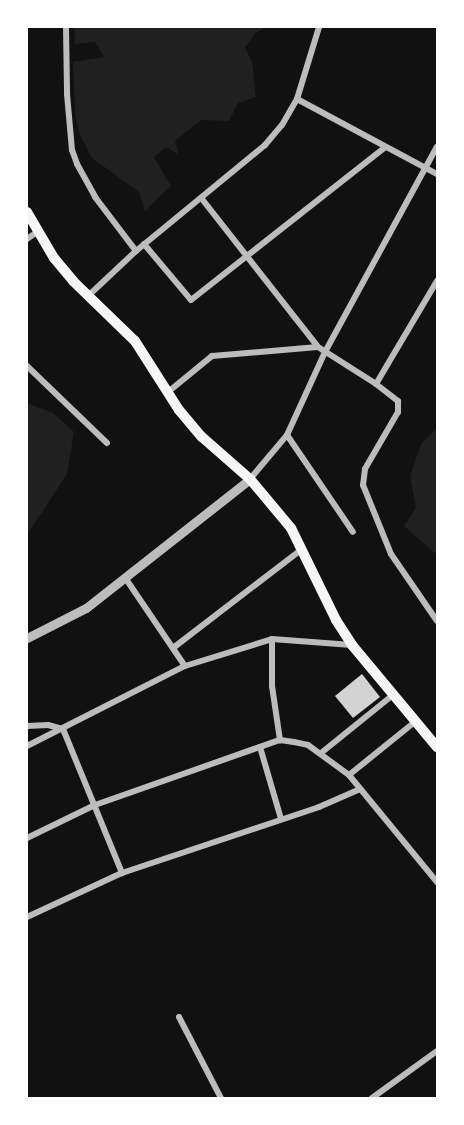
<!DOCTYPE html>
<html>
<head>
<meta charset="utf-8">
<style>
  body { margin:0 }
  #map { position:relative; width:464px; height:1125px; overflow:hidden; background:#111; font-family:"Playfair Display",serif }
  div>[style] { position:absolute }
  .green>* { inset:0; background:#202020 }
  .building>* { inset:0; background:#d3d3d3 }
  .minor>* { height:6px; margin:-3px; padding:0 3px; transform-origin:3px; border-radius:3px; background:#bcbcbc }
  .tertiary>* { height:9px; margin:-4.5px; padding:0 4.5px; transform-origin:4.5px; border-radius:4.5px; background:#bcbcbc }
  .secondary>* { height:10px; margin:-5px; padding:0 5px; transform-origin:5px; border-radius:5px; background:#f5f5f5 }
  span { translate:-50% -50%; white-space:nowrap; text-align:center; line-height:1.15; -webkit-text-stroke:6px #fff; paint-order:stroke }
  .frame { position:absolute; inset:0; border:28px solid #fff; pointer-events:none }
</style>
</head>
<body>
<div id="map">
  <div class="green">
    <i style="clip-path:polygon(74px 27px,267px 27px,255px 33px,245px 48px,252px 61px,256px 97px,238px 103px,229px 121px,201px 120px,175px 141px,178px 154px,166px 147px,154px 157px,171px 186px,145px 211px,139px 192px,92px 158px,79px 133px,75px 113px,73px 62px,104px 57px,95px 42px,75px 44px)"></i>
    <i style="clip-path:polygon(27px 403px,53px 413px,74px 432px,67px 474px,27px 535px)"></i>
    <i style="clip-path:polygon(437px 428px,437px 555px,404px 526px,416px 508px,410px 476px,421px 444px)"></i>
  </div>
  <div class="building">
    <i style="clip-path:polygon(362px 674px,380px 697px,353px 718px,335px 696px)"></i>
  </div>
  <div class="minor">
    <i style="left:66px;top:27px;width:67px;rotate:89.1deg"></i>
    <i style="left:67px;top:94px;width:56px;rotate:84.9deg"></i>
    <i style="left:72px;top:150px;width:15px;rotate:70deg"></i>
    <i style="left:77px;top:164px;width:38px;rotate:61deg"></i>
    <i style="left:95px;top:197px;width:68px;rotate:52.8deg"></i>
    <i style="left:297px;top:99px;width:159px;rotate:28.2deg"></i>
    <i style="left:202px;top:199px;width:188px;rotate:51.9deg"></i>
    <i style="left:318px;top:347px;width:69px;rotate:32.5deg"></i>
    <i style="left:376px;top:384px;width:28px;rotate:38deg"></i>
    <i style="left:398px;top:401px;width:11px;rotate:90deg"></i>
    <i style="left:398px;top:412px;width:66px;rotate:120.1deg"></i>
    <i style="left:365px;top:469px;width:16px;rotate:97deg"></i>
    <i style="left:363px;top:485px;width:74px;rotate:67.9deg"></i>
    <i style="left:391px;top:554px;width:81px;rotate:55.5deg"></i>
    <i style="left:27px;top:239px;width:12px;rotate:-35deg"></i>
    <i style="left:144px;top:244px;width:73px;rotate:50deg"></i>
    <i style="left:191px;top:300px;width:246px;rotate:-38.2deg"></i>
    <i style="left:88px;top:296px;width:66px;rotate:-43.2deg"></i>
    <i style="left:136px;top:251px;width:167px;rotate:-39.4deg"></i>
    <i style="left:265px;top:145px;width:26px;rotate:-50deg"></i>
    <i style="left:282px;top:125px;width:30px;rotate:-60deg"></i>
    <i style="left:297px;top:99px;width:75px;rotate:-73deg"></i>
    <i style="left:27px;top:366px;width:111px;rotate:43.9deg"></i>
    <i style="left:376px;top:384px;width:120px;rotate:-59.4deg"></i>
    <i style="left:168px;top:392px;width:57px;rotate:-39.3deg"></i>
    <i style="left:212px;top:356px;width:106px;rotate:-4.9deg"></i>
    <i style="left:287px;top:435px;width:117px;rotate:55.8deg"></i>
    <i style="left:250px;top:479px;width:57px;rotate:-49.9deg"></i>
    <i style="left:287px;top:435px;width:91px;rotate:-65.4deg"></i>
    <i style="left:325px;top:352px;width:234px;rotate:-61.4deg"></i>
    <i style="left:126px;top:579px;width:105px;rotate:55.9deg"></i>
    <i style="left:272px;top:639px;width:47px;rotate:90deg"></i>
    <i style="left:272px;top:686px;width:55px;rotate:81.6deg"></i>
    <i style="left:173px;top:648px;width:163px;rotate:-37.5deg"></i>
    <i style="left:27px;top:726px;width:21px;rotate:-3deg"></i>
    <i style="left:48px;top:725px;width:16px;rotate:15deg"></i>
    <i style="left:63px;top:729px;width:156px;rotate:67.7deg"></i>
    <i style="left:27px;top:746px;width:177px;rotate:-26.9deg"></i>
    <i style="left:185px;top:666px;width:91px;rotate:-17.2deg"></i>
    <i style="left:272px;top:639px;width:80px;rotate:4.3deg"></i>
    <i style="left:260px;top:747px;width:75px;rotate:73.7deg"></i>
    <i style="left:321px;top:753px;width:94px;rotate:-38.9deg"></i>
    <i style="left:349px;top:775px;width:86px;rotate:-38.9deg"></i>
    <i style="left:27px;top:838px;width:76px;rotate:-25.9deg"></i>
    <i style="left:95px;top:805px;width:196px;rotate:-19.4deg"></i>
    <i style="left:280px;top:740px;width:14px;rotate:8deg"></i>
    <i style="left:294px;top:742px;width:14px;rotate:12deg"></i>
    <i style="left:308px;top:745px;width:51px;rotate:36.2deg"></i>
    <i style="left:349px;top:775px;width:139px;rotate:50.6deg"></i>
    <i style="left:27px;top:917px;width:105px;rotate:-24.9deg"></i>
    <i style="left:122px;top:873px;width:208px;rotate:-18.5deg"></i>
    <i style="left:319px;top:807px;width:45px;rotate:-23.7deg"></i>
    <i style="left:179px;top:1017px;width:91px;rotate:62.6deg"></i>
    <i style="left:372px;top:1098px;width:80px;rotate:-35.9deg"></i>
  </div>
  <div class="tertiary">
    <i style="left:27px;top:638px;width:66px;rotate:-27deg"></i>
    <i style="left:86px;top:608px;width:209px;rotate:-38.2deg"></i>
  </div>
  <div class="secondary">
    <i style="left:27px;top:212px;width:53px;rotate:59.6deg"></i>
    <i style="left:54px;top:258px;width:30px;rotate:50deg"></i>
    <i style="left:73px;top:281px;width:86px;rotate:44.1deg"></i>
    <i style="left:135px;top:341px;width:82px;rotate:57.5deg"></i>
    <i style="left:179px;top:410px;width:35px;rotate:50deg"></i>
    <i style="left:202px;top:437px;width:64px;rotate:41.2deg"></i>
    <i style="left:250px;top:479px;width:64px;rotate:50.1deg"></i>
    <i style="left:291px;top:528px;width:102px;rotate:63.9deg"></i>
    <i style="left:336px;top:620px;width:30px;rotate:57deg"></i>
    <i style="left:352px;top:645px;width:133px;rotate:50.2deg"></i>
  </div>
  <div class="frame"></div>
</div>
</body>
</html>
